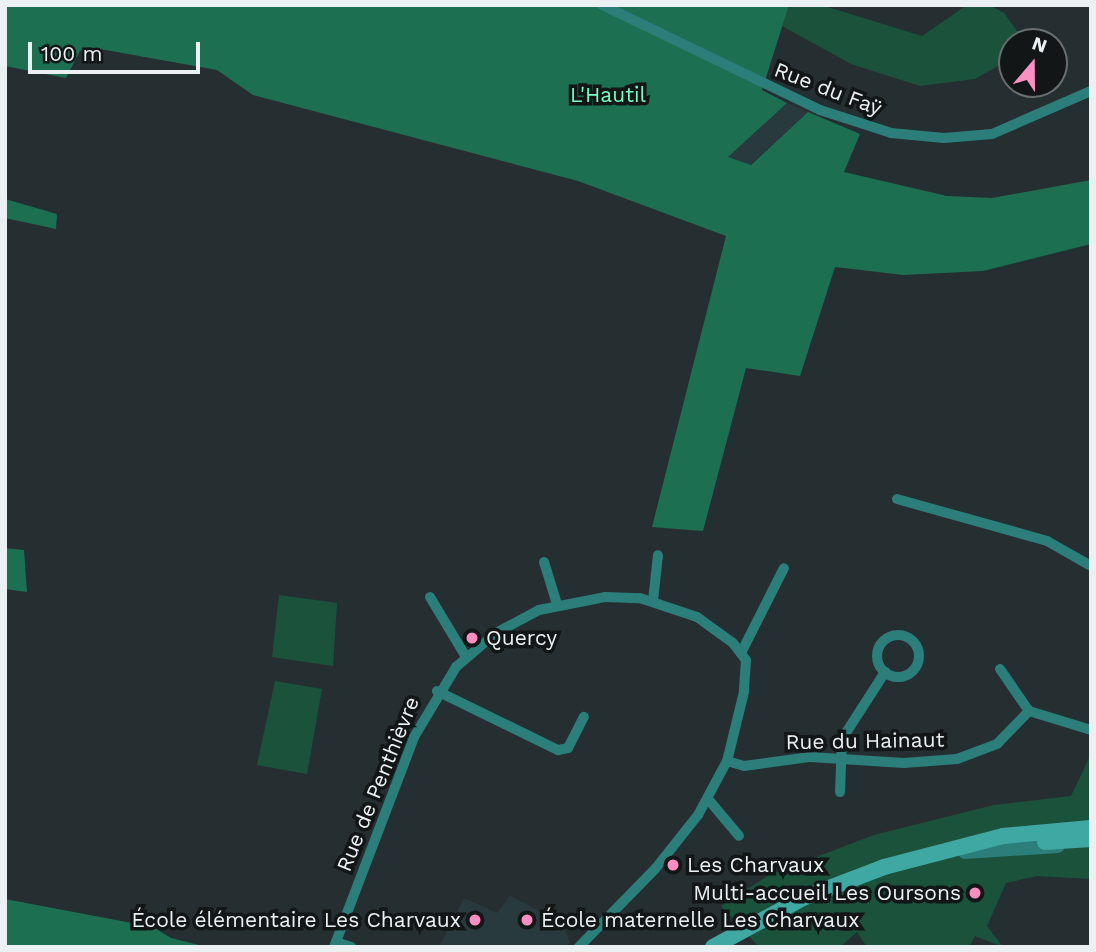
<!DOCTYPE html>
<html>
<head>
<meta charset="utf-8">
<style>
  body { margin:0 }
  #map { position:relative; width:1096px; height:952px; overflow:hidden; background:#252f32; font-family:"Work Sans",sans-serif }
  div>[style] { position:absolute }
  .built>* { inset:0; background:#293a3f }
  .green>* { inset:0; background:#1b523c }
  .forest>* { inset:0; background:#1d6f51 }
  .minor>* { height:10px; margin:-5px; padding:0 5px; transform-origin:5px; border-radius:5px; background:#2b7e7a }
  .minor>.ring { margin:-5px; padding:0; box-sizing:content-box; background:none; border:10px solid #2b7e7a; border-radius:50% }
  .tertiary>* { height:14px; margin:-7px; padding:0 7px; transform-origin:7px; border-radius:7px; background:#2b7e7a }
  .secondary>* { height:16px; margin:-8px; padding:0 8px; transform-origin:8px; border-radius:8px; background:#3fa8a3 }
  .dots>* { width:19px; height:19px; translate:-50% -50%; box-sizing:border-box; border:4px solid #121617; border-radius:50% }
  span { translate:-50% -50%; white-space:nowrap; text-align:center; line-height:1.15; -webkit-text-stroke:7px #121617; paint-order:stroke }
  .street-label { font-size:21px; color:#ebf1f3 }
  .park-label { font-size:21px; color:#76ffc5 }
  .poi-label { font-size:21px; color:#ebf1f3 }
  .left { translate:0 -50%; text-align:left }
  .right { translate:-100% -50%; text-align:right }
  .frame { position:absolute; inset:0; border:7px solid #ebf1f3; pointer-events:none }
  .north { position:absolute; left:998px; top:28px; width:70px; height:70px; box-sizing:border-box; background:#121617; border:2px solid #696e6f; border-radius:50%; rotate:20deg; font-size:19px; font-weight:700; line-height:28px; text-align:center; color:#ebf1f3 }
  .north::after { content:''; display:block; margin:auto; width:24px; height:32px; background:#fc8fc1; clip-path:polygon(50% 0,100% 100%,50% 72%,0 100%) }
  .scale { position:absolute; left:28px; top:42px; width:172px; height:32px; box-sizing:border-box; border:4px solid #ebf1f3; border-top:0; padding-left:9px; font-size:21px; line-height:24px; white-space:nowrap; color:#ebf1f3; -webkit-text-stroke:5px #121617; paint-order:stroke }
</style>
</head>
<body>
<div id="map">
  <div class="built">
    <i style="clip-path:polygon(787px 103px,808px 112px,750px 165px,727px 157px)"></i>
    <i style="clip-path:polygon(510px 896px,562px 922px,570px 942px,566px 947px,439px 947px,464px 898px,497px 913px)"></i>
  </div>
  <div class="green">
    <i style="clip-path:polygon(789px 5px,821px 5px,922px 36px,967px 5px,989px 5px,1004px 13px,1025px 42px,1012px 42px,1012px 58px,975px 79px,920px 86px,851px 64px,782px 26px)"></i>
    <i style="clip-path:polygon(279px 595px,337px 603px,333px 666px,272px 657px)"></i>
    <i style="clip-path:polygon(275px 681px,322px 689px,307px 774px,257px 765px)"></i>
    <i style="clip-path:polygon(1091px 754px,1091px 879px,1037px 876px,1006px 883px,987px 926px,1003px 947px,975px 936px,969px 947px,867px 947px,857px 932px,840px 947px,759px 947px,721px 906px,769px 875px,874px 835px,994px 805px,1071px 796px)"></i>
  </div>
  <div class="forest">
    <i style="clip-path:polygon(5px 5px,789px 5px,762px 90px,787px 103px,728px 157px,751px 165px,808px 112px,860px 134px,844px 172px,947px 196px,992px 198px,1091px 180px,1091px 244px,983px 271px,903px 275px,835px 267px,800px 376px,746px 368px,703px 531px,652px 527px,726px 236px,578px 181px,253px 95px,217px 70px,89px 47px,80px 51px,66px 78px,5px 66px)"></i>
    <i style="clip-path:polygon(5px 199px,57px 214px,56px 229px,5px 218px)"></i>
    <i style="clip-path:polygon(5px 548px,24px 550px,27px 592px,5px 589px)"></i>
    <i style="clip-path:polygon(5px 899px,153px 927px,171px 938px,207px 947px,5px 947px)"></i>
  </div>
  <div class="minor">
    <i style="left:602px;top:5px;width:242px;rotate:25.7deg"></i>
    <i style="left:820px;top:110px;width:75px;rotate:17.9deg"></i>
    <i style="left:891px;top:133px;width:53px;rotate:5.4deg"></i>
    <i style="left:944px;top:138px;width:48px;rotate:-4.8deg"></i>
    <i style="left:992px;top:134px;width:108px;rotate:-23.5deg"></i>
    <i style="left:897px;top:499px;width:156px;rotate:15.6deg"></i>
    <i style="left:1047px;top:541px;width:51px;rotate:29.6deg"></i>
    <i style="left:544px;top:562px;width:44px;rotate:72.8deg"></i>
    <i style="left:430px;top:597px;width:70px;rotate:59deg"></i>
    <i style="left:653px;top:601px;width:46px;rotate:-83.8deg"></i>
    <i class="ring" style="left:877px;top:635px;width:32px;height:32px"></i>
    <i style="left:741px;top:653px;width:95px;rotate:-63.2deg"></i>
    <i style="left:1000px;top:669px;width:51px;rotate:55.4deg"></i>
    <i style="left:1029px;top:711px;width:65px;rotate:17deg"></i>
    <i style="left:437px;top:691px;width:135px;rotate:26deg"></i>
    <i style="left:558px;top:750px;width:10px;rotate:-11deg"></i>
    <i style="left:568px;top:748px;width:35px;rotate:-63deg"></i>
    <i style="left:727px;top:761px;width:18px;rotate:16deg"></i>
    <i style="left:744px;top:766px;width:67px;rotate:-7.8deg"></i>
    <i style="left:810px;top:757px;width:94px;rotate:3.7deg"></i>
    <i style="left:904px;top:763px;width:53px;rotate:-4.3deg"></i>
    <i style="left:957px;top:759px;width:43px;rotate:-20.6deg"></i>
    <i style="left:997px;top:744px;width:46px;rotate:-45.9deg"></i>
    <i style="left:840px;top:792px;width:53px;rotate:-87.8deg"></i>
    <i style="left:842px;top:739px;width:80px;rotate:-57.3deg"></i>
    <i style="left:708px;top:799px;width:48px;rotate:50deg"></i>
    <i style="left:336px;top:942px;width:16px;rotate:18deg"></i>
    <i style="left:334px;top:947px;width:225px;rotate:-69.1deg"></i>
    <i style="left:414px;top:737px;width:82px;rotate:-59deg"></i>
    <i style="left:456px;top:667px;width:52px;rotate:-40.4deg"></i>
    <i style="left:496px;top:633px;width:49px;rotate:-28.1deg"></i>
    <i style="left:539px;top:610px;width:67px;rotate:-11.1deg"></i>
    <i style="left:605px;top:597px;width:35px;rotate:2deg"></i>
    <i style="left:640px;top:598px;width:60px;rotate:18.4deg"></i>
    <i style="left:697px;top:617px;width:44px;rotate:35.8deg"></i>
    <i style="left:733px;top:643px;width:21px;rotate:53deg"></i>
    <i style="left:746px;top:660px;width:32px;rotate:94deg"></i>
    <i style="left:744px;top:692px;width:71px;rotate:103.8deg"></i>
    <i style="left:727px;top:761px;width:61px;rotate:118.2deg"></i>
    <i style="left:698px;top:815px;width:69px;rotate:128.5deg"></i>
    <i style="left:655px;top:869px;width:109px;rotate:134.3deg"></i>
  </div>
  <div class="tertiary">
    <i style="left:965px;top:852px;width:93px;rotate:-3.7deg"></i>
  </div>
  <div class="secondary">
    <i style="left:1045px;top:842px;width:46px;rotate:-3.7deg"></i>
    <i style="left:713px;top:947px;width:102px;rotate:-28.6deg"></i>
    <i style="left:803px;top:898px;width:87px;rotate:-20.9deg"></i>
    <i style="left:884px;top:867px;width:123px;rotate:-14.6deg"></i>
    <i style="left:1003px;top:836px;width:88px;rotate:-5.2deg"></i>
  </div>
  <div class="dots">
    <i style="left:472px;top:638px;background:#fc8fc1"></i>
    <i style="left:673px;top:865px;background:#fc8fc1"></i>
    <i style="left:975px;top:893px;background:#fc8fc1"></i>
    <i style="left:475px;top:920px;background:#fc8fc1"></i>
    <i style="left:527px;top:920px;background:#fc8fc1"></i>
  </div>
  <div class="street-label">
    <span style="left:828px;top:89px;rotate:21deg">Rue du Faÿ</span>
    <span style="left:865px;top:741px;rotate:-1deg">Rue du Hainaut</span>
    <span style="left:378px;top:784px;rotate:-68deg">Rue de Penthièvre</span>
  </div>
  <div class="park-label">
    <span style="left:608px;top:95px">L'Hautil</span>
  </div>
  <div class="poi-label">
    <span class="left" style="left:486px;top:638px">Quercy</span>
    <span class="left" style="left:687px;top:865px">Les Charvaux</span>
    <span class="right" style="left:961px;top:893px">Multi-accueil Les Oursons</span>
    <span class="right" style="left:461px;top:920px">École élémentaire Les Charvaux</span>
    <span class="left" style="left:541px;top:920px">École maternelle Les Charvaux</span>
  </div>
  <div class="frame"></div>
  <div class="north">N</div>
  <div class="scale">100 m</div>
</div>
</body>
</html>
